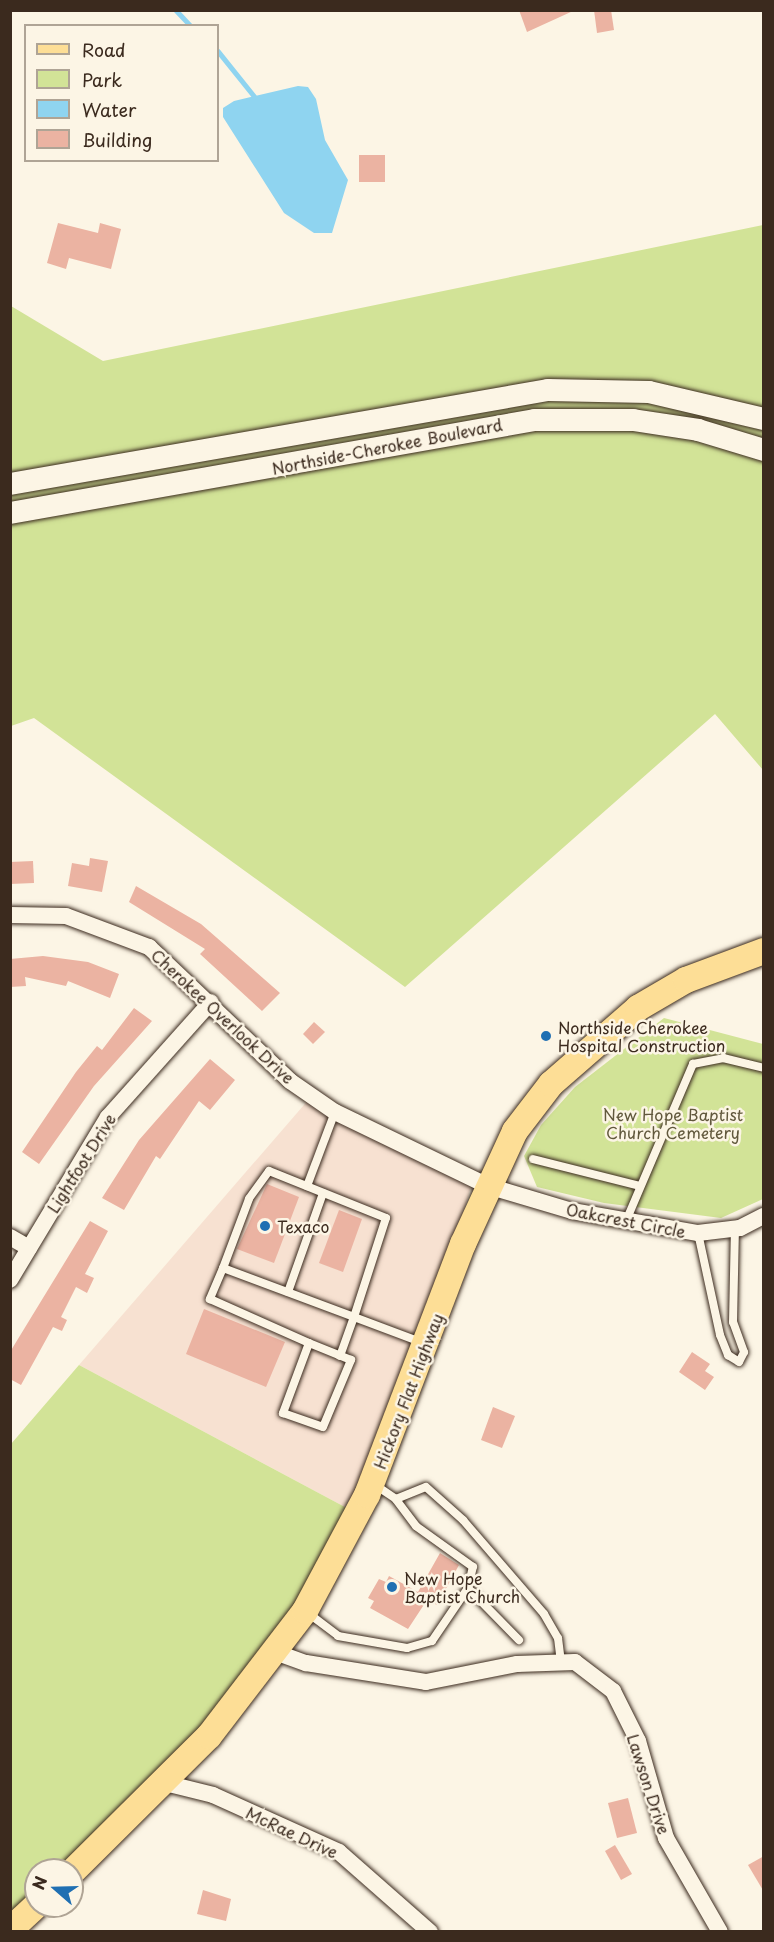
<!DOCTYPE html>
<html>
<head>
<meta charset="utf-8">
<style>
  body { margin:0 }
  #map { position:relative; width:774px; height:1942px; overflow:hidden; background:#fcf5e5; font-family:"Playpen Sans",sans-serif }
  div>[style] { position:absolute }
  .built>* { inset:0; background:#f7e1d1 }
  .green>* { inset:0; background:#d2e397 }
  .water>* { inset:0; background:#8fd4f0 }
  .stream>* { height:4.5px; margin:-2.25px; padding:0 2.25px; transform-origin:2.25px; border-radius:2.25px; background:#8fd4f0 }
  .building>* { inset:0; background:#ebb3a2 }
  .roads { filter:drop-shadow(0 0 2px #3b2a1e) drop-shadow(0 0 2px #3b2a1e) }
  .lane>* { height:8px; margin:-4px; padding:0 4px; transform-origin:4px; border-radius:4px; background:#fcf5e5 }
  .street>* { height:16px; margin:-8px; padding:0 8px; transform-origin:8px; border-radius:8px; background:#fcf5e5 }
  .secondary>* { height:22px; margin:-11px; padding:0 11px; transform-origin:11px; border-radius:11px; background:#fcf5e5 }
  .primary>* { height:26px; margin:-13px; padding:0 13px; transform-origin:13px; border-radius:13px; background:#fdde96 }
  .dots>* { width:16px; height:16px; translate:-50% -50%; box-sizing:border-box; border:3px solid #fcf5e5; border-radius:50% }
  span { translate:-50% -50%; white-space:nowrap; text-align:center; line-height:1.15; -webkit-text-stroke:5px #fcf5e5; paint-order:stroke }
  .street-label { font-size:16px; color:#3b2a1e }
  .poi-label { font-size:16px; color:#3b2a1e }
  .left { translate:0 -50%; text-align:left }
  .park-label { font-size:16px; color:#61583c }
  .frame { position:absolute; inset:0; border:12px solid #3b2a1e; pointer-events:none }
  .legend { position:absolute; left:24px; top:24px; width:195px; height:138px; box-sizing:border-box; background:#fcf5e5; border:2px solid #afa495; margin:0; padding:8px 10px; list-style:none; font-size:18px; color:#3b2a1e }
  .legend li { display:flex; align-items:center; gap:12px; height:30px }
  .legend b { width:30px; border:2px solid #afa495 }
  .north { position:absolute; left:24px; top:1858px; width:60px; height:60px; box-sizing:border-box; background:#fcf5e5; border:2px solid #afa495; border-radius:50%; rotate:290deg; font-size:16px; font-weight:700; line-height:24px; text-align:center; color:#3b2a1e }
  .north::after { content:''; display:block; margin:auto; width:21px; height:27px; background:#1f6fb2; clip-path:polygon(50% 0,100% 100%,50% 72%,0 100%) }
</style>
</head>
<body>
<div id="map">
  <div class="built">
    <i style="clip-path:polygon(316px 1091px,472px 1183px,406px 1407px,358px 1514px,79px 1365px)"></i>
  </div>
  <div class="green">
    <i style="clip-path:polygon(763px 225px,763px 770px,715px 714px,405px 987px,34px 718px,11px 726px,11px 306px,103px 361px)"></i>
    <i style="clip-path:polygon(664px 1018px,763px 1044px,763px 1199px,721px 1218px,604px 1203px,537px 1187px,524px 1156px,541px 1125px,575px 1087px)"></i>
    <i style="clip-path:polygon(79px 1365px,358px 1514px,322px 1605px,59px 1870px,36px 1870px,36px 1892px,11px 1917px,11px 1444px)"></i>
  </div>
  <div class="water">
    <i style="clip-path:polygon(298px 86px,308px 87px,316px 99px,325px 140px,348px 180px,332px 233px,314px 233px,284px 213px,223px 117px,223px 108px,234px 101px)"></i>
  </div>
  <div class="stream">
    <i style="left:176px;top:10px;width:22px;rotate:47deg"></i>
    <i style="left:218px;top:51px;width:58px;rotate:51.3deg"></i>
  </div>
  <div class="building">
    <i style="clip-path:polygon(519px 10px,572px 10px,573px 11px,527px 32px)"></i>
    <i style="clip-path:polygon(594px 10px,611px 10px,614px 30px,597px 33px)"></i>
    <i style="clip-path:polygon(359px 155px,385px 155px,385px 182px,359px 182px)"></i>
    <i style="clip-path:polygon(58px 223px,98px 233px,100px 223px,121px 229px,111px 269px,69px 258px,66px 269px,47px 263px)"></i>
    <i style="clip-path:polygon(90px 858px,108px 861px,102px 892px,68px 886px,72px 863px,89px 866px)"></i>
    <i style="clip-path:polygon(33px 861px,34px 883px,10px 884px,10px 862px)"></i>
    <i style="clip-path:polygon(136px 886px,201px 924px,280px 993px,262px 1011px,200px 954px,205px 949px,129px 902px)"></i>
    <i style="clip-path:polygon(43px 956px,88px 962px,119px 974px,110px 998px,68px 981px,66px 986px,25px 977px,26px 986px,10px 987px,10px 959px)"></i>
    <i style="clip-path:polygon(134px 1008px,152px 1021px,94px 1086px,39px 1164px,22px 1152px,76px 1072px,97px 1046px,102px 1050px)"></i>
    <i style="clip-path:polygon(314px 1022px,325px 1032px,313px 1044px,303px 1034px)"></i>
    <i style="clip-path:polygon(210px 1059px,235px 1080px,210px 1110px,199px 1101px,160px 1159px,156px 1156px,124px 1210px,102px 1198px,139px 1140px)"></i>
    <i style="clip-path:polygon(267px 1184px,299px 1197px,274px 1263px,237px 1249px)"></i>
    <i style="clip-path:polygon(339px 1210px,362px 1219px,343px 1272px,319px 1263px)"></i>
    <i style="clip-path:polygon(90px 1221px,108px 1231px,85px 1274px,94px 1278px,87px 1293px,76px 1287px,61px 1317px,67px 1320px,62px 1331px,53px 1327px,21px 1385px,10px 1379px,10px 1352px)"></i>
    <i style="clip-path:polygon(204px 1309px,285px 1342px,266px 1387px,186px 1354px)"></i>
    <i style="clip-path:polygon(692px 1352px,710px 1364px,705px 1371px,714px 1377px,705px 1390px,679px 1372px)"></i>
    <i style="clip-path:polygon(493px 1407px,515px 1416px,502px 1448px,481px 1440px)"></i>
    <i style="clip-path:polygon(440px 1553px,459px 1565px,437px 1605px,427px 1600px,408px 1629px,370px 1608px,374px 1601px,368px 1598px,379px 1579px,386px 1582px,389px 1576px,418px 1592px)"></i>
    <i style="clip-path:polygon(628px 1798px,637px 1833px,617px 1838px,608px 1803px)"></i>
    <i style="clip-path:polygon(615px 1845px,632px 1874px,621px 1880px,605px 1851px)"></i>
    <i style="clip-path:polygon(764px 1856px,764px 1892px,748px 1865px)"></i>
    <i style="clip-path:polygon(203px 1890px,231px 1899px,226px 1921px,197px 1914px)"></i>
  </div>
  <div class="roads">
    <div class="lane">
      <i style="left:533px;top:1159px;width:110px;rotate:14.2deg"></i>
      <i style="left:307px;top:1186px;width:79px;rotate:-69.3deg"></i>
      <i style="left:626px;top:1221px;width:171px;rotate:-66.9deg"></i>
      <i style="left:693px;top:1064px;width:31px;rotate:-11deg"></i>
      <i style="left:723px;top:1058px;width:42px;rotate:13.7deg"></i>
      <i style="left:698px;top:1233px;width:104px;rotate:77.8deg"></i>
      <i style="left:720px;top:1335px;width:22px;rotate:68deg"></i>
      <i style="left:728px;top:1355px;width:13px;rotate:32deg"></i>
      <i style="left:739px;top:1362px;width:11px;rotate:-63deg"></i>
      <i style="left:744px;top:1352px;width:32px;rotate:-110deg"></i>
      <i style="left:733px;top:1322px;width:93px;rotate:-88.8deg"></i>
      <i style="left:223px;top:1268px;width:34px;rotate:113deg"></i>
      <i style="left:210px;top:1299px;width:108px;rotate:24deg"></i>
      <i style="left:309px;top:1343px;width:75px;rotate:110.4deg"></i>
      <i style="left:283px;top:1413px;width:42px;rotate:19.3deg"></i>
      <i style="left:323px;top:1427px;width:73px;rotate:-67.3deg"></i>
      <i style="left:351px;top:1360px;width:45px;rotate:-158deg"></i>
      <i style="left:288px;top:1292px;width:105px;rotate:-70.5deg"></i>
      <i style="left:340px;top:1356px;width:41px;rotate:-70.3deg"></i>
      <i style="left:354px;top:1317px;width:104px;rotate:-72.1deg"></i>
      <i style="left:386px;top:1218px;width:126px;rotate:-158.1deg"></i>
      <i style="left:269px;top:1171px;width:34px;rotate:126deg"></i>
      <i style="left:249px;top:1199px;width:74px;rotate:110.6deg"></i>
      <i style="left:223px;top:1268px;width:140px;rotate:20.5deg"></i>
      <i style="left:354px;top:1317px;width:74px;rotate:20.6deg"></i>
      <i style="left:396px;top:1499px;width:32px;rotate:-22deg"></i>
      <i style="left:426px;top:1487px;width:50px;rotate:41.7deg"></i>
      <i style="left:463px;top:1520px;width:124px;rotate:49.2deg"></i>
      <i style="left:544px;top:1614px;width:28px;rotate:60deg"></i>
      <i style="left:558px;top:1638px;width:24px;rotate:83deg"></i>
      <i style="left:468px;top:1588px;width:73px;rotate:45.6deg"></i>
      <i style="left:308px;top:1613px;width:38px;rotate:37deg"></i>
      <i style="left:338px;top:1636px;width:70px;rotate:9.9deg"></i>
      <i style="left:407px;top:1648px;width:26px;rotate:-16deg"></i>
      <i style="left:432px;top:1641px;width:64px;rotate:-55.8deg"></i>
      <i style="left:468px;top:1588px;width:22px;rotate:-77deg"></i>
      <i style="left:473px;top:1567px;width:70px;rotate:-144.3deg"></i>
      <i style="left:416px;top:1526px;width:34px;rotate:-127deg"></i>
      <i style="left:396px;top:1499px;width:27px;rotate:-146deg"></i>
    </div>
    <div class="street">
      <i style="left:10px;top:915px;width:56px;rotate:1deg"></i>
      <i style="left:66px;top:916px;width:89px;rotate:20.5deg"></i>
      <i style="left:149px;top:947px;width:195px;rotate:43.5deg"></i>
      <i style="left:290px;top:1081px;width:55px;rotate:34.6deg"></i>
      <i style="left:335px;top:1112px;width:170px;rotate:25.8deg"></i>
      <i style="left:488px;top:1186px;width:88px;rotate:16.6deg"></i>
      <i style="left:572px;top:1211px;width:128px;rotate:9.9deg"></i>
      <i style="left:698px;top:1233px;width:42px;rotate:-6.8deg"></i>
      <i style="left:740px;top:1228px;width:27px;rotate:-27deg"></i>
      <i style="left:10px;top:1237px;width:22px;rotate:30deg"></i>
      <i style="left:10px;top:1280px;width:190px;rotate:-59deg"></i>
      <i style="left:108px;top:1117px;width:154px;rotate:-48.2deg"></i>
      <i style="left:275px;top:1652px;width:33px;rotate:20deg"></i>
      <i style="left:306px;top:1663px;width:121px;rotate:9deg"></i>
      <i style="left:426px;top:1682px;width:93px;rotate:-11.2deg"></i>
      <i style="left:517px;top:1664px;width:58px;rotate:-2deg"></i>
      <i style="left:575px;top:1662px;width:48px;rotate:37.3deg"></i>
      <i style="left:613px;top:1691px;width:56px;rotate:63.4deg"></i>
      <i style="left:638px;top:1741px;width:101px;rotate:73.9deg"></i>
      <i style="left:666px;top:1838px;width:108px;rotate:60.1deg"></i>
      <i style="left:165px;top:1783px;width:49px;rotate:14deg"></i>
      <i style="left:213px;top:1795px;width:138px;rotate:24.3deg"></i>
      <i style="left:339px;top:1852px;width:121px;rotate:41.3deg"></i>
    </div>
    <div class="secondary">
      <i style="left:10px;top:484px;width:546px;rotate:-9.91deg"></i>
      <i style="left:548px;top:390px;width:101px;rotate:1.1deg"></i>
      <i style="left:649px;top:392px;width:118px;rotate:13.2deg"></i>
      <i style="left:10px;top:513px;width:533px;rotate:-10.05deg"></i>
      <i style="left:535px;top:420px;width:98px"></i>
      <i style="left:633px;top:420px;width:66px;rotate:8.7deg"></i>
      <i style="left:698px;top:430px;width:69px;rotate:16.9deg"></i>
    </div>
    <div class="primary">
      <i style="left:72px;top:1872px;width:193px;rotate:-44.8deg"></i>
      <i style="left:209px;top:1736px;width:158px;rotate:-52.5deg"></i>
      <i style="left:305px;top:1611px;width:132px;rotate:-61.9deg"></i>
      <i style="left:367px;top:1495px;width:269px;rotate:-69.1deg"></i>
      <i style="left:463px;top:1244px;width:124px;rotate:-65.3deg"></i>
      <i style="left:515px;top:1131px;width:59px;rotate:-52.5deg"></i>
      <i style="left:551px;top:1084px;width:116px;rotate:-41.1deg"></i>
      <i style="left:638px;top:1008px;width:56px;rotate:-30.3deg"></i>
      <i style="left:686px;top:980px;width:83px;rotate:-20.4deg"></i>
      <i style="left:10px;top:1930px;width:35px;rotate:-43deg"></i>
    </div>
  </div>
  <div class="dots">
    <i style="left:546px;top:1036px;background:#1f6fb2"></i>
    <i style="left:265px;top:1226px;background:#1f6fb2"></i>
    <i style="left:392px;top:1587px;background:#1f6fb2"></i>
  </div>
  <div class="street-label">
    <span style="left:387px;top:446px;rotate:-11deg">Northside-Cherokee Boulevard</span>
    <span style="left:223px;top:1016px;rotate:43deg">Cherokee Overlook Drive</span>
    <span style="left:81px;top:1163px;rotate:-58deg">Lightfoot Drive</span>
    <span style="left:626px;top:1220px;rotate:11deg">Oakcrest Circle</span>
    <span style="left:408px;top:1391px;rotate:-69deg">Hickory Flat Highway</span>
    <span style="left:649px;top:1784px;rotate:72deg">Lawson Drive</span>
    <span style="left:292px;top:1832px;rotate:25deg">McRae Drive</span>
  </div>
  <div class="poi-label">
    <span class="left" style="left:558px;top:1036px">Northside Cherokee<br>Hospital Construction</span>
    <span class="left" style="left:277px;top:1226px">Texaco</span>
    <span class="left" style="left:404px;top:1587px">New Hope<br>Baptist Church</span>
  </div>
  <div class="park-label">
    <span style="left:673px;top:1123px">New Hope Baptist<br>Church Cemetery</span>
  </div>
  <div class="frame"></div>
  <ul class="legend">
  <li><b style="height:8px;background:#fdde96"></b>Road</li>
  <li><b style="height:16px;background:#d2e397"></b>Park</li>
  <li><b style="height:16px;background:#8fd4f0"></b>Water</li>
  <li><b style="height:16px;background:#ebb3a2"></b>Building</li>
  </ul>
  <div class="north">N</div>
</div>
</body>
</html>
